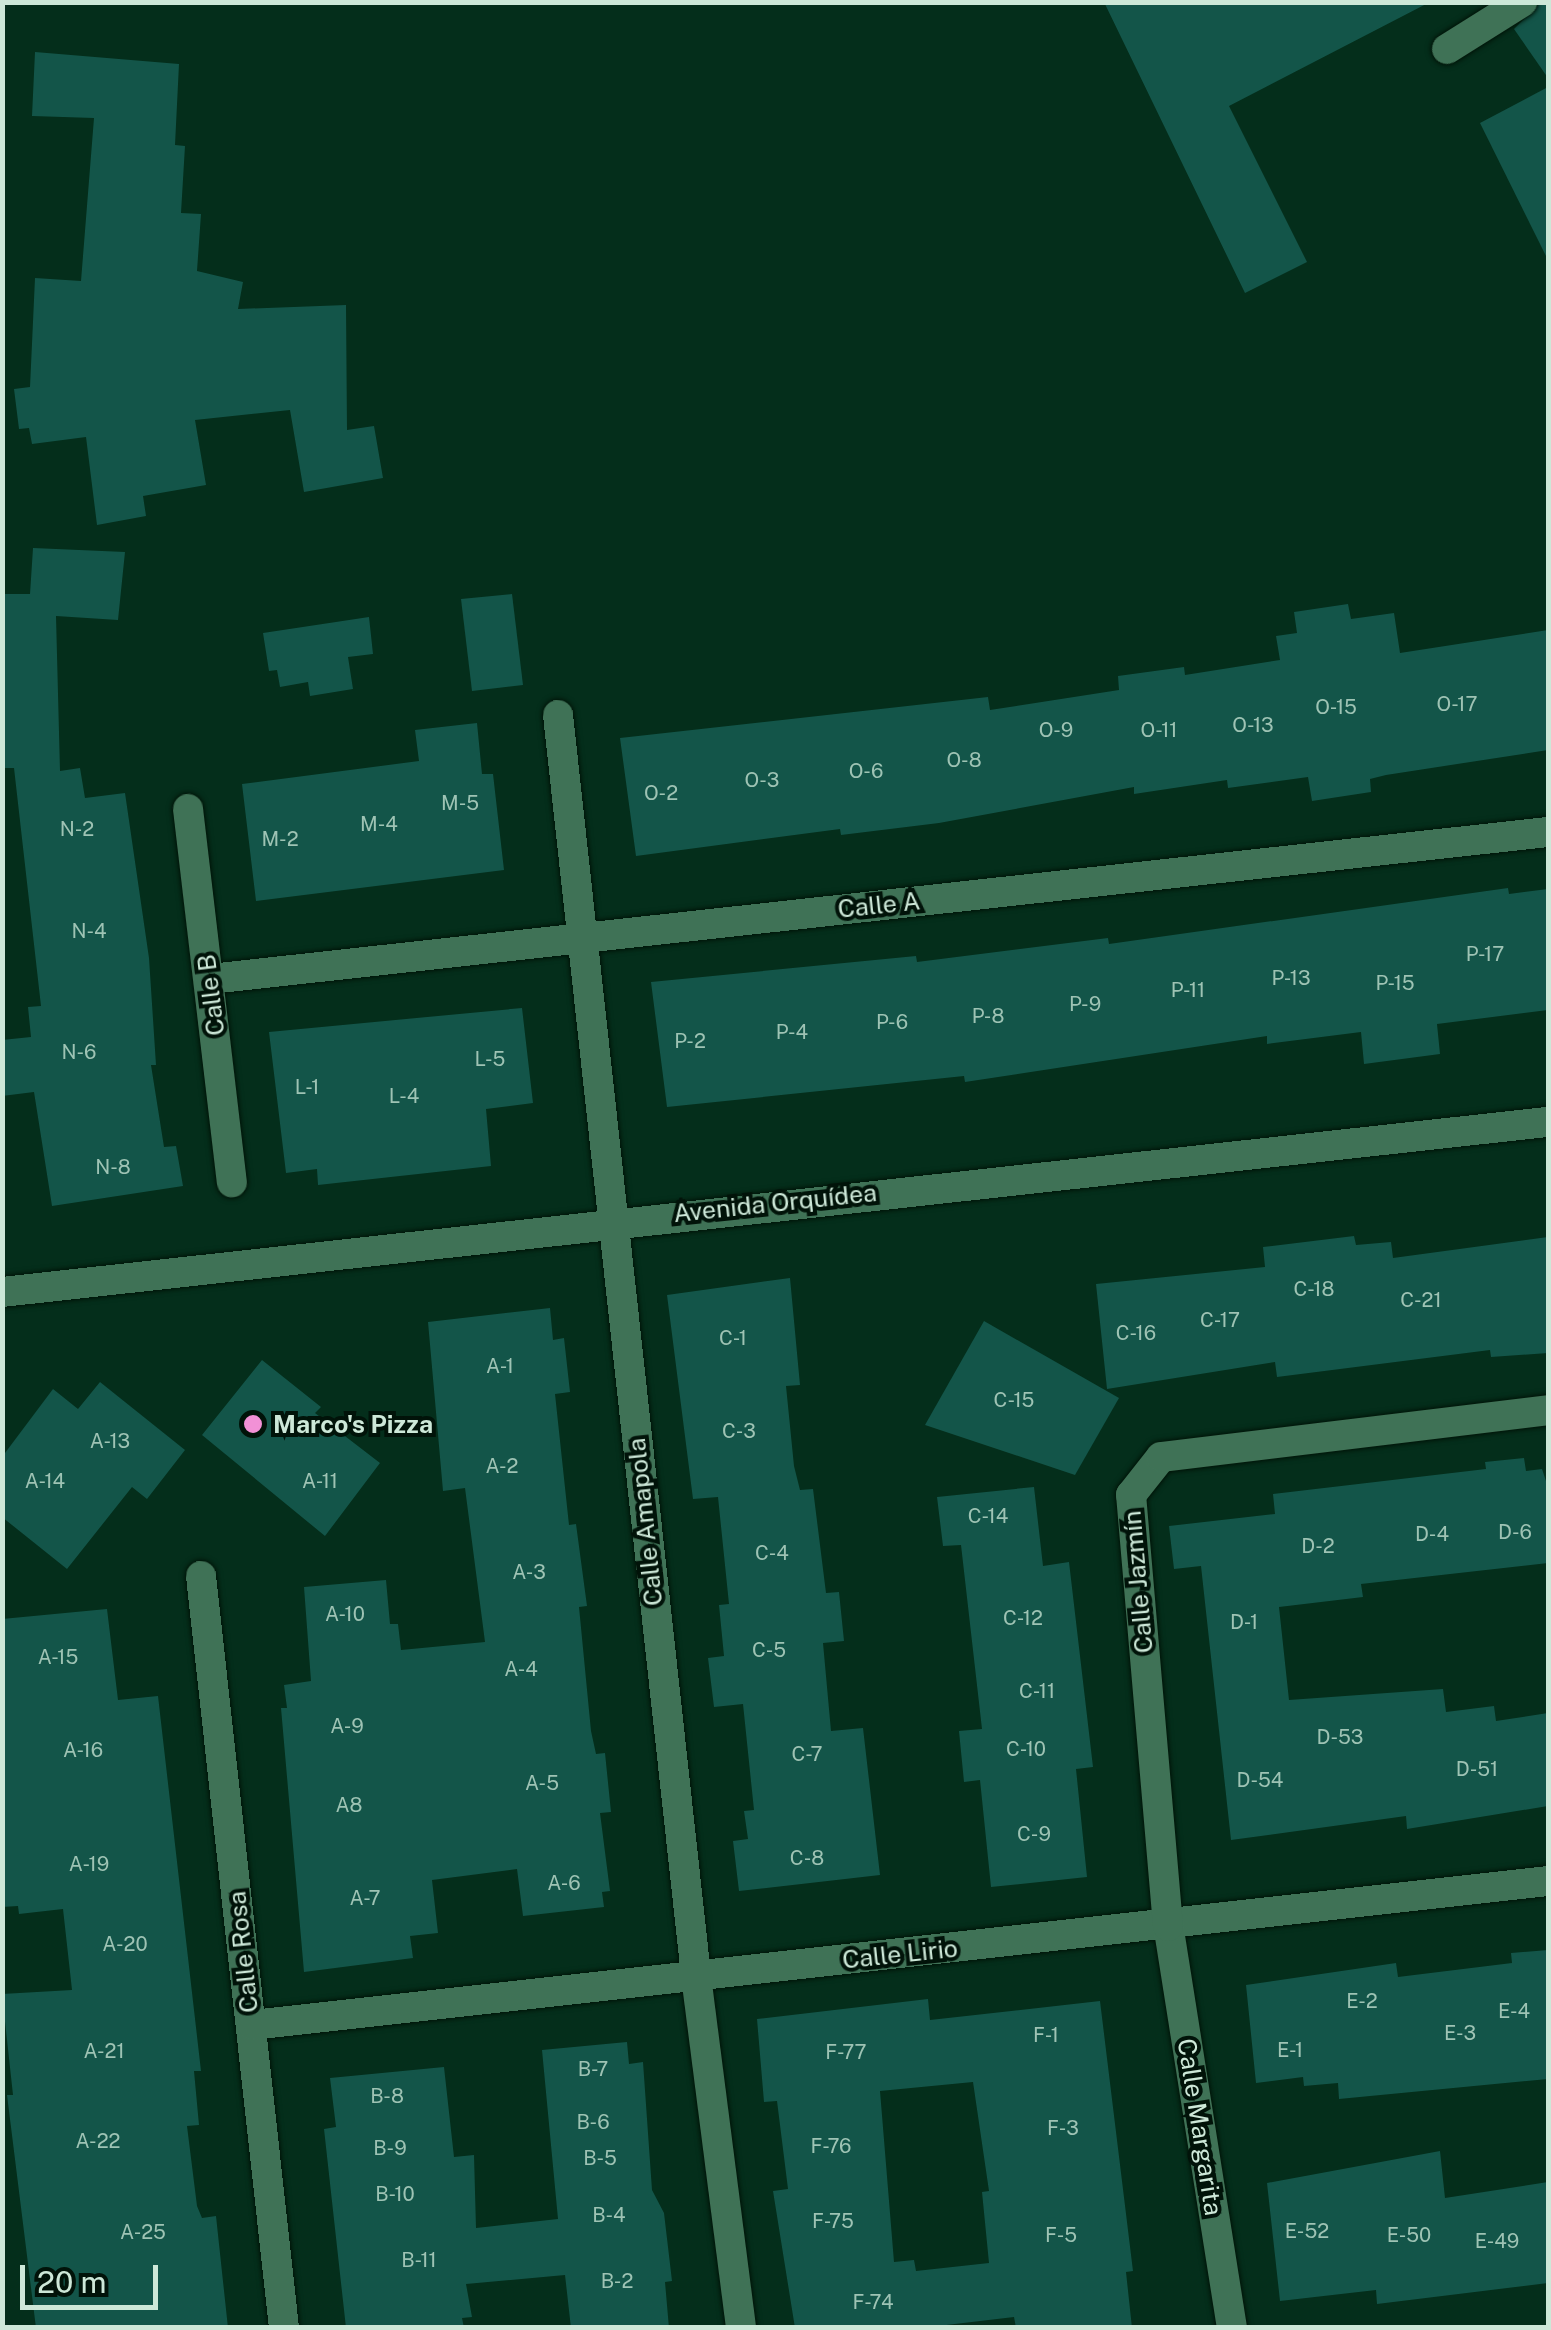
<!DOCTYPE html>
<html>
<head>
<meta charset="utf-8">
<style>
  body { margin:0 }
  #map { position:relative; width:1551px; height:2330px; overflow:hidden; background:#042e1b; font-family:"Public Sans",sans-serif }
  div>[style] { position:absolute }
  .building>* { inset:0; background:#135549 }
  .roads { filter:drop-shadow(0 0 2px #001408) drop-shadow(0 0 2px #001408) }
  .street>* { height:30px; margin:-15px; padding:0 15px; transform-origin:15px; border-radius:15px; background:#3f7256 }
  .secondary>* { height:30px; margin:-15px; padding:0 15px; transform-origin:15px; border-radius:15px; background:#3f7256 }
  .dots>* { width:28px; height:28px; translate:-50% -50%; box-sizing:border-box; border:5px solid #011309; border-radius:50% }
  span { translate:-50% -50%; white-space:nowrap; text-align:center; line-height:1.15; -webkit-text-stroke:8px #011309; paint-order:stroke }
  .number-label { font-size:20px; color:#9ec3b4 }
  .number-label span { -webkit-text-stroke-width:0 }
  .street-label { font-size:25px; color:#cde8d8 }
  .poi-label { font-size:25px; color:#cde8d8; font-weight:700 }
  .left { translate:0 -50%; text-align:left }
  .frame { position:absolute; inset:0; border:5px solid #cde8d8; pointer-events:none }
  .scale { position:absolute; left:20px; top:2265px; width:138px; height:45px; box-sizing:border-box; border:5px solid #cde8d8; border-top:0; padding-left:12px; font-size:30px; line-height:35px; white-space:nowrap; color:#cde8d8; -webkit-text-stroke:8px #011309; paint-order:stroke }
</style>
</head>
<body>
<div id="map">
  <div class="building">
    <i style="clip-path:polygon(1104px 2px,1430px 2px,1229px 106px,1307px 262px,1245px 293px)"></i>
    <i style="clip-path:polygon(1541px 2px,1548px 2px,1548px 78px,1514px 29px)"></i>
    <i style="clip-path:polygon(35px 52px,179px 64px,175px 145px,185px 146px,181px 213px,201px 214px,197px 271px,243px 282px,238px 309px,346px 305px,347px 430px,374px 426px,383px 478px,304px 492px,290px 410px,195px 420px,206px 485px,143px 496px,146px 516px,97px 525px,86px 437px,32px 444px,29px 428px,19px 429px,14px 389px,30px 387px,35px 278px,81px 281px,94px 118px,32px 116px)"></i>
    <i style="clip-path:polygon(1548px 87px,1548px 260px,1480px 123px)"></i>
    <i style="clip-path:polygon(33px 548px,125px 552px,118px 620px,56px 616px,60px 771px,80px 768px,85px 798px,125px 793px,149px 958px,156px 1065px,151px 1065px,164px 1147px,176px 1146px,183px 1186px,52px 1206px,34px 1092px,2px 1096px,2px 1040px,31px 1037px,28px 1007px,41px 1006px,14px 768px,2px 768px,2px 594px,30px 594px)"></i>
    <i style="clip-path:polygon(512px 594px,523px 685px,472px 691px,461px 599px)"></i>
    <i style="clip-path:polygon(1348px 604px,1351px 619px,1394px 613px,1400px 653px,1548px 630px,1548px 750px,1386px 775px,1370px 779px,1371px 792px,1312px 801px,1308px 777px,1228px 788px,1227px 780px,1134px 794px,1134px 787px,939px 823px,841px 835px,840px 829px,636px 856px,620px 738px,988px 697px,990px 710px,1119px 690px,1118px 676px,1184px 667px,1185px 675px,1280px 660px,1276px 636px,1297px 633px,1294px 612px)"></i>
    <i style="clip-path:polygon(369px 617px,373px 654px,348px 657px,353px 689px,310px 696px,308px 682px,280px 687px,277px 670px,269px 671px,263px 633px)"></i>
    <i style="clip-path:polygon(477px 723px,482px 774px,493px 774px,504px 870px,256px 901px,242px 784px,419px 761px,415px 730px)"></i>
    <i style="clip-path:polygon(1508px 888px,1509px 894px,1548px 889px,1548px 1010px,1437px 1024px,1440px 1054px,1364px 1064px,1361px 1032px,1267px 1044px,1267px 1036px,965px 1082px,964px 1076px,667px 1107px,651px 982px,916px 956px,917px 962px,1108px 938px,1109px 944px)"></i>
    <i style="clip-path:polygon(522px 1008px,533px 1103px,486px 1109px,491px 1166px,318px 1185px,317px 1169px,286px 1173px,269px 1032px)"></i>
    <i style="clip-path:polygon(1354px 1236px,1356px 1245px,1391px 1242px,1393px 1258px,1548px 1237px,1548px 1353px,1491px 1357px,1490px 1350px,1277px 1377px,1275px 1362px,1107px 1389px,1096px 1284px,1265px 1267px,1263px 1247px)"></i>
    <i style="clip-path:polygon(790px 1278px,800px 1385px,786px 1386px,794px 1466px,800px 1490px,813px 1489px,826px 1593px,839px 1592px,844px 1641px,823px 1643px,831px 1731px,863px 1728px,880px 1875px,739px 1891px,733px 1841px,748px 1839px,744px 1811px,754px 1810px,743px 1704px,714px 1707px,708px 1658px,724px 1656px,719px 1605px,729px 1604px,718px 1497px,693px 1499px,667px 1295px)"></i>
    <i style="clip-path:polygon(550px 1308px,553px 1340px,564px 1338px,570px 1392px,555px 1394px,569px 1525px,576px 1524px,587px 1606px,579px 1607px,591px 1731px,596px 1754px,605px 1753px,611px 1812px,600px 1813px,610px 1891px,602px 1892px,604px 1907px,523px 1916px,517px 1869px,432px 1880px,438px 1933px,410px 1936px,413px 1958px,304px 1972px,281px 1708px,287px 1708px,284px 1685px,311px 1681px,304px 1587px,386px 1580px,390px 1624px,398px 1624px,401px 1650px,485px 1642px,465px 1488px,443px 1491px,428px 1322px)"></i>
    <i style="clip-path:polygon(984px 1321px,1119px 1398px,1075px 1475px,925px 1425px)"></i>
    <i style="clip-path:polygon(262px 1360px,321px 1407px,315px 1413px,380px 1463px,325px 1536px,202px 1435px)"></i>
    <i style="clip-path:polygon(100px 1382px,185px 1450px,147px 1499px,132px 1487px,67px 1569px,2px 1517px,2px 1457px,53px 1389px,78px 1409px)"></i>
    <i style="clip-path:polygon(1524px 1458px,1526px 1471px,1542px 1469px,1548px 1487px,1548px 1563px,1361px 1584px,1363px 1597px,1279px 1607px,1289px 1700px,1443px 1689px,1446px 1712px,1494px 1706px,1496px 1721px,1548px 1713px,1548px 1806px,1407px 1829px,1406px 1816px,1231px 1840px,1201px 1566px,1174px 1569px,1169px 1526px,1275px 1514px,1273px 1494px,1486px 1469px,1485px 1462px)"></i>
    <i style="clip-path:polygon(1034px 1487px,1043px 1566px,1069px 1562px,1093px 1767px,1076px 1769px,1087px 1877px,991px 1887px,980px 1780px,964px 1782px,959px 1731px,982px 1729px,961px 1545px,943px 1546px,937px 1497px)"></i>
    <i style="clip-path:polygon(107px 1609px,118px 1700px,158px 1696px,201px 2071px,194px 2071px,199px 2125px,187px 2126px,197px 2206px,202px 2218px,216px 2216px,228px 2328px,36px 2328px,7px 2095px,13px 2095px,2px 1994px,72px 1990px,63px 1909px,19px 1914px,18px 1906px,2px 1907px,2px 1619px)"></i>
    <i style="clip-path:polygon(1548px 1950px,1548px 2079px,1339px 2099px,1338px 2083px,1304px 2086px,1303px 2077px,1256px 2083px,1246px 1985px,1396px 1963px,1398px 1977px,1512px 1963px,1511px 1953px)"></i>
    <i style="clip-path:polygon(evenodd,928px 1999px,930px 2020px,1100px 2001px,1133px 2271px,1126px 2272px,1132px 2328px,1016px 2328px,1014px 2317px,921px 2328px,795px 2328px,773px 2191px,788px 2189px,777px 2101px,764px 2102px,757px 2019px,928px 1999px,973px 2082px,989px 2191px,982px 2192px,989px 2263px,916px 2271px,914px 2260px,894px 2262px,880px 2091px,973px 2082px)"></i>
    <i style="clip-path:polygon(627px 2042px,629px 2064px,643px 2062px,652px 2190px,664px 2213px,672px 2281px,665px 2282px,669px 2328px,571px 2328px,565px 2275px,466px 2284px,472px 2317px,462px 2318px,464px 2328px,346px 2328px,324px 2129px,336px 2127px,330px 2078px,444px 2067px,454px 2157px,474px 2155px,476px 2228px,558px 2219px,542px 2050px)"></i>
    <i style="clip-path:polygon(1440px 2151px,1445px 2198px,1548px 2182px,1548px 2283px,1377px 2304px,1376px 2290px,1280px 2301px,1267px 2183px)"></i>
  </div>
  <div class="roads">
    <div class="street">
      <i style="left:1447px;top:49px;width:89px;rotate:-32.1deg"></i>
      <i style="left:558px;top:715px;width:1269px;rotate:83.75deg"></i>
      <i style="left:696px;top:1976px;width:355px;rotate:82.7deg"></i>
      <i style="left:188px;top:809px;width:376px;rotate:83.3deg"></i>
      <i style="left:210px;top:979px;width:1346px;rotate:-6.27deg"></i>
      <i style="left:201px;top:1576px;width:757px;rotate:83.7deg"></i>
      <i style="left:252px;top:2025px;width:1304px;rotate:-6.34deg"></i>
      <i style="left:1232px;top:2328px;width:407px;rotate:-99deg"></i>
      <i style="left:1168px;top:1926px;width:433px;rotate:-94.9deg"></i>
      <i style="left:1131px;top:1495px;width:48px;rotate:-51.7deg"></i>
      <i style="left:1161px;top:1457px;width:390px;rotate:-6.9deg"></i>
    </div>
    <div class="secondary">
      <i style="left:2px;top:1292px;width:1555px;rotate:-6.28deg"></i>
    </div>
  </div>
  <div class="dots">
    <i style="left:253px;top:1424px;background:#f291d6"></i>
  </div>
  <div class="number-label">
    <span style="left:1457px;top:704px">O-17</span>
    <span style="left:1336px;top:707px">O-15</span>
    <span style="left:1253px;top:725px">O-13</span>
    <span style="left:1056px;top:730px">O-9</span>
    <span style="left:1159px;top:730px">O-11</span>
    <span style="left:964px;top:760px">O-8</span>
    <span style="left:866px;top:771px">O-6</span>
    <span style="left:762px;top:780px">O-3</span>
    <span style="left:661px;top:793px">O-2</span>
    <span style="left:460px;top:803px">M-5</span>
    <span style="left:379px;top:824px">M-4</span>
    <span style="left:77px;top:829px">N-2</span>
    <span style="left:280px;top:839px">M-2</span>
    <span style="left:89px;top:931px">N-4</span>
    <span style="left:1485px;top:954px">P-17</span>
    <span style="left:1291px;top:978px">P-13</span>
    <span style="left:1395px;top:983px">P-15</span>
    <span style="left:1188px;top:990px">P-11</span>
    <span style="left:1085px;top:1004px">P-9</span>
    <span style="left:988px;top:1016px">P-8</span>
    <span style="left:892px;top:1022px">P-6</span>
    <span style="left:792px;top:1032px">P-4</span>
    <span style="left:690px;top:1041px">P-2</span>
    <span style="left:79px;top:1052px">N-6</span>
    <span style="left:490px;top:1059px">L-5</span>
    <span style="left:307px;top:1087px">L-1</span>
    <span style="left:404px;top:1096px">L-4</span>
    <span style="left:113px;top:1167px">N-8</span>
    <span style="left:1314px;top:1289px">C-18</span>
    <span style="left:1421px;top:1300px">C-21</span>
    <span style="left:1220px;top:1320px">C-17</span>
    <span style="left:1136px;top:1333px">C-16</span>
    <span style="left:733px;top:1338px">C-1</span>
    <span style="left:500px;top:1366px">A-1</span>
    <span style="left:1014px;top:1400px">C-15</span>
    <span style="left:739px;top:1431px">C-3</span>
    <span style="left:110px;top:1441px">A-13</span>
    <span style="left:502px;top:1466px">A-2</span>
    <span style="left:45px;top:1481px">A-14</span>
    <span style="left:320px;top:1481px">A-11</span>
    <span style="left:988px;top:1516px">C-14</span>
    <span style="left:1515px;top:1532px">D-6</span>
    <span style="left:1432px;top:1534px">D-4</span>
    <span style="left:1318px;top:1546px">D-2</span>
    <span style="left:772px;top:1553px">C-4</span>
    <span style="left:529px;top:1572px">A-3</span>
    <span style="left:345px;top:1614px">A-10</span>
    <span style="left:1023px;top:1618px">C-12</span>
    <span style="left:1244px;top:1622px">D-1</span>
    <span style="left:769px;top:1650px">C-5</span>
    <span style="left:58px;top:1657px">A-15</span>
    <span style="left:521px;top:1669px">A-4</span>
    <span style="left:1037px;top:1691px">C-11</span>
    <span style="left:347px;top:1726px">A-9</span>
    <span style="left:1340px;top:1737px">D-53</span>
    <span style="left:1026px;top:1749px">C-10</span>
    <span style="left:83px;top:1750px">A-16</span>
    <span style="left:807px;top:1754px">C-7</span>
    <span style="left:1477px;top:1769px">D-51</span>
    <span style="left:1260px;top:1780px">D-54</span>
    <span style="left:542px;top:1783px">A-5</span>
    <span style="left:349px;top:1805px">A8</span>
    <span style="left:1034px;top:1834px">C-9</span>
    <span style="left:807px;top:1858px">C-8</span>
    <span style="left:89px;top:1864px">A-19</span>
    <span style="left:564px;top:1883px">A-6</span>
    <span style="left:365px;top:1898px">A-7</span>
    <span style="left:125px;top:1944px">A-20</span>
    <span style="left:1362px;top:2001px">E-2</span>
    <span style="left:1514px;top:2011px">E-4</span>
    <span style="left:1460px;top:2033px">E-3</span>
    <span style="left:1046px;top:2035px">F-1</span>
    <span style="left:1290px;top:2050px">E-1</span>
    <span style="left:104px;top:2051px">A-21</span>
    <span style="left:846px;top:2052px">F-77</span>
    <span style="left:593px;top:2069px">B-7</span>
    <span style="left:387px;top:2096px">B-8</span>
    <span style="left:593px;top:2122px">B-6</span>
    <span style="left:1063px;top:2128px">F-3</span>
    <span style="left:98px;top:2141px">A-22</span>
    <span style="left:831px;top:2146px">F-76</span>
    <span style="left:390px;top:2148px">B-9</span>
    <span style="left:600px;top:2158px">B-5</span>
    <span style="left:395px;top:2194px">B-10</span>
    <span style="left:609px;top:2215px">B-4</span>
    <span style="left:833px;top:2221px">F-75</span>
    <span style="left:1307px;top:2231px">E-52</span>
    <span style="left:143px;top:2232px">A-25</span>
    <span style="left:1061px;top:2235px">F-5</span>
    <span style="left:1409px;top:2235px">E-50</span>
    <span style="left:1497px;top:2241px">E-49</span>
    <span style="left:419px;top:2260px">B-11</span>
    <span style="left:617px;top:2281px">B-2</span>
    <span style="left:873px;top:2302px">F-74</span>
  </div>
  <div class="street-label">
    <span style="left:879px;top:905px;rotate:-6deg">Calle A</span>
    <span style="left:211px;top:995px;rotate:-97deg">Calle B</span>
    <span style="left:775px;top:1203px;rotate:-6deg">Avenida Orquídea</span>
    <span style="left:645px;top:1522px;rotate:-96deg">Calle Amapola</span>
    <span style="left:1138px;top:1582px;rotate:-95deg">Calle Jazmín</span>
    <span style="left:243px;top:1952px;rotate:-96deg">Calle Rosa</span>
    <span style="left:900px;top:1954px;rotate:-6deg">Calle Lirio</span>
    <span style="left:1200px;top:2127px;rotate:81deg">Calle Margarita</span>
  </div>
  <div class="poi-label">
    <span class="left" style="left:273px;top:1424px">Marco's Pizza</span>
  </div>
  <div class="frame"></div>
  <div class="scale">20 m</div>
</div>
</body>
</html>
